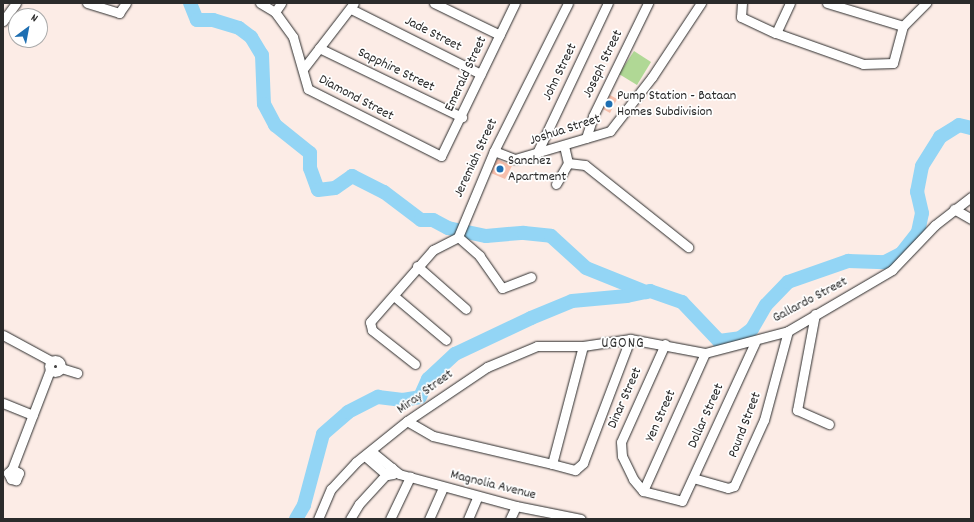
<!DOCTYPE html>
<html>
<head>
<meta charset="utf-8">
<style>
  body { margin:0 }
  #map { position:relative; width:974px; height:522px; overflow:hidden; background:#fcece6; font-family:Dekko,sans-serif }
  div>[style] { position:absolute }
  .green>* { inset:0; background:#b0d895 }
  .river>* { height:14px; margin:-7px; padding:0 7px; transform-origin:7px; border-radius:7px; background:#93d5f5 }
  .building>* { inset:0; background:#f6beab }
  .roads { filter:drop-shadow(0 0 1px #2b2b2b) drop-shadow(0 0 1px #2b2b2b) }
  .minor>* { height:9px; margin:-4.5px; padding:0 4.5px; transform-origin:4.5px; border-radius:4.5px; background:#fff }
  .minor>.ring { margin:-4.5px; padding:0; box-sizing:content-box; background:none; border:9px solid #fff; border-radius:50% }
  .dots>* { width:11px; height:11px; translate:-50% -50%; box-sizing:border-box; border:2px solid #fff; border-radius:50% }
  span { translate:-50% -50%; white-space:nowrap; text-align:center; line-height:1.15; -webkit-text-stroke:3.5px #fff; paint-order:stroke }
  .street-label { font-size:14px; color:#2b2b2b }
  .poi-label { font-size:14px; color:#2b2b2b }
  .left { translate:0 -50%; text-align:left }
  .neighbourhood-label { font-size:15px; color:#2b2b2b; letter-spacing:1px }
  .frame { position:absolute; inset:0; border:4px solid #2b2b2b; pointer-events:none }
  .north { position:absolute; left:8px; top:8px; width:40px; height:40px; box-sizing:border-box; background:#fff; border:1px solid #aaa; border-radius:50%; rotate:32deg; font-size:11px; font-weight:700; line-height:16px; text-align:center; color:#2b2b2b }
  .north::after { content:''; display:block; margin:auto; width:14px; height:18px; background:#1f6fb2; clip-path:polygon(50% 0,100% 100%,50% 72%,0 100%) }
</style>
</head>
<body>
<div id="map">
  <div class="green">
    <i style="clip-path:polygon(634px 51px,651px 62px,637px 85px,619px 74px)"></i>
  </div>
  <div class="river">
    <i style="left:190px;top:3px;width:18px;rotate:68deg"></i>
    <i style="left:197px;top:20px;width:16px"></i>
    <i style="left:213px;top:20px;width:27px;rotate:17deg"></i>
    <i style="left:239px;top:28px;width:15px;rotate:37deg"></i>
    <i style="left:251px;top:37px;width:21px;rotate:59deg"></i>
    <i style="left:262px;top:55px;width:49px;rotate:87.7deg"></i>
    <i style="left:264px;top:104px;width:24px;rotate:62deg"></i>
    <i style="left:275px;top:125px;width:45px;rotate:38.7deg"></i>
    <i style="left:310px;top:153px;width:15px;rotate:90deg"></i>
    <i style="left:310px;top:168px;width:23px;rotate:70deg"></i>
    <i style="left:318px;top:190px;width:17px;rotate:-7deg"></i>
    <i style="left:335px;top:188px;width:21px;rotate:-35deg"></i>
    <i style="left:352px;top:176px;width:36px;rotate:27deg"></i>
    <i style="left:384px;top:192px;width:46px;rotate:37.1deg"></i>
    <i style="left:421px;top:220px;width:12px"></i>
    <i style="left:433px;top:220px;width:17px;rotate:28deg"></i>
    <i style="left:448px;top:228px;width:39px;rotate:12deg"></i>
    <i style="left:486px;top:236px;width:38px;rotate:-5deg"></i>
    <i style="left:524px;top:233px;width:27px;rotate:6deg"></i>
    <i style="left:551px;top:236px;width:47px;rotate:42.4deg"></i>
    <i style="left:586px;top:268px;width:65px;rotate:21.8deg"></i>
    <i style="left:296px;top:519px;width:16px;rotate:-60deg"></i>
    <i style="left:304px;top:505px;width:73px;rotate:-75deg"></i>
    <i style="left:323px;top:434px;width:33px;rotate:-41deg"></i>
    <i style="left:348px;top:412px;width:34px;rotate:-27deg"></i>
    <i style="left:378px;top:397px;width:25px;rotate:7deg"></i>
    <i style="left:403px;top:400px;width:17px;rotate:-10deg"></i>
    <i style="left:420px;top:397px;width:20px;rotate:-66deg"></i>
    <i style="left:428px;top:379px;width:37px;rotate:-43deg"></i>
    <i style="left:455px;top:354px;width:84px;rotate:-25.3deg"></i>
    <i style="left:531px;top:318px;width:44px;rotate:-22.5deg"></i>
    <i style="left:572px;top:301px;width:55px;rotate:-5.2deg"></i>
    <i style="left:627px;top:296px;width:24px;rotate:-12deg"></i>
    <i style="left:650px;top:291px;width:34px;rotate:19deg"></i>
    <i style="left:682px;top:302px;width:54px;rotate:46.5deg"></i>
    <i style="left:719px;top:341px;width:21px;rotate:-8deg"></i>
    <i style="left:740px;top:338px;width:15px;rotate:-37deg"></i>
    <i style="left:752px;top:329px;width:28px;rotate:-60deg"></i>
    <i style="left:766px;top:305px;width:32px;rotate:-46deg"></i>
    <i style="left:788px;top:282px;width:64px;rotate:-19.3deg"></i>
    <i style="left:848px;top:261px;width:37px;rotate:2deg"></i>
    <i style="left:885px;top:262px;width:18px;rotate:-27deg"></i>
    <i style="left:901px;top:254px;width:28px;rotate:-52deg"></i>
    <i style="left:918px;top:232px;width:19px;rotate:-78deg"></i>
    <i style="left:922px;top:213px;width:22px;rotate:-103deg"></i>
    <i style="left:917px;top:192px;width:26px;rotate:-79deg"></i>
    <i style="left:922px;top:166px;width:34px;rotate:-58deg"></i>
    <i style="left:940px;top:137px;width:22px;rotate:-32deg"></i>
    <i style="left:959px;top:125px;width:12px;rotate:14deg"></i>
  </div>
  <div class="building">
    <i style="clip-path:polygon(610px 95px,617px 99px,610px 113px,603px 109px)"></i>
    <i style="clip-path:polygon(497px 159px,512px 166px,505px 179px,491px 173px)"></i>
  </div>
  <div class="roads">
    <div class="minor">
      <i style="left:87px;top:3px;width:34px;rotate:17deg"></i>
      <i style="left:119px;top:13px;width:12px;rotate:-55deg"></i>
      <i style="left:260px;top:3px;width:17px;rotate:31deg"></i>
      <i style="left:275px;top:12px;width:31px;rotate:54deg"></i>
      <i style="left:293px;top:37px;width:54px;rotate:73.9deg"></i>
      <i style="left:308px;top:89px;width:149px;rotate:26.7deg"></i>
      <i style="left:441px;top:156px;width:170px;rotate:-64.2deg"></i>
      <i style="left:434px;top:3px;width:73px;rotate:25.9deg"></i>
      <i style="left:742px;top:3px;width:14px;rotate:94deg"></i>
      <i style="left:741px;top:17px;width:38px;rotate:25deg"></i>
      <i style="left:776px;top:33px;width:92px;rotate:19.6deg"></i>
      <i style="left:863px;top:64px;width:30px;rotate:-2deg"></i>
      <i style="left:893px;top:63px;width:38px;rotate:-75deg"></i>
      <i style="left:903px;top:26px;width:33px;rotate:-45deg"></i>
      <i style="left:827px;top:3px;width:79px;rotate:16.8deg"></i>
      <i style="left:351px;top:9px;width:145px;rotate:26.6deg"></i>
      <i style="left:275px;top:12px;width:11px;rotate:-56deg"></i>
      <i style="left:3px;top:21px;width:22px;rotate:-54deg"></i>
      <i style="left:776px;top:33px;width:33px;rotate:-65deg"></i>
      <i style="left:319px;top:48px;width:159px;rotate:25.8deg"></i>
      <i style="left:303px;top:69px;width:83px;rotate:-52.3deg"></i>
      <i style="left:586px;top:138px;width:23px;rotate:-72deg"></i>
      <i style="left:593px;top:116px;width:126px;rotate:-64deg"></i>
      <i style="left:494px;top:151px;width:22px;rotate:21deg"></i>
      <i style="left:515px;top:159px;width:99px;rotate:-16.4deg"></i>
      <i style="left:610px;top:131px;width:68px;rotate:-52.1deg"></i>
      <i style="left:652px;top:77px;width:89px;rotate:-56.5deg"></i>
      <i style="left:537px;top:153px;width:166px;rotate:-64.7deg"></i>
      <i style="left:568px;top:163px;width:17px;rotate:7deg"></i>
      <i style="left:585px;top:165px;width:132px;rotate:38.5deg"></i>
      <i style="left:556px;top:184px;width:24px;rotate:-60deg"></i>
      <i style="left:568px;top:163px;width:18px;rotate:-103deg"></i>
      <i style="left:954px;top:209px;width:20px;rotate:30deg"></i>
      <i style="left:417px;top:266px;width:65px;rotate:41.3deg"></i>
      <i style="left:531px;top:277px;width:31px;rotate:159deg"></i>
      <i style="left:502px;top:288px;width:39px;rotate:-125deg"></i>
      <i style="left:480px;top:256px;width:29px;rotate:-139deg"></i>
      <i style="left:458px;top:237px;width:93px;rotate:-67.3deg"></i>
      <i style="left:494px;top:151px;width:165px;rotate:-63.4deg"></i>
      <i style="left:394px;top:296px;width:68px;rotate:40.2deg"></i>
      <i style="left:815px;top:314px;width:98px;rotate:100.6deg"></i>
      <i style="left:797px;top:410px;width:35px;rotate:24deg"></i>
      <i style="left:3px;top:335px;width:55px;rotate:28.4deg"></i>
      <i style="left:665px;top:344px;width:107px;rotate:114.2deg"></i>
      <i style="left:621px;top:442px;width:14px;rotate:86deg"></i>
      <i style="left:622px;top:456px;width:25px;rotate:64deg"></i>
      <i style="left:633px;top:479px;width:16px;rotate:50deg"></i>
      <i style="left:643px;top:491px;width:40px;rotate:14.4deg"></i>
      <i style="left:682px;top:501px;width:175px;rotate:-65.3deg"></i>
      <i class="ring" style="left:49px;top:360px;width:3px;height:3px"></i>
      <i style="left:415px;top:364px;width:55px;rotate:-141.7deg"></i>
      <i style="left:372px;top:330px;width:8px;rotate:-104deg"></i>
      <i style="left:370px;top:322px;width:96px;rotate:-48.8deg"></i>
      <i style="left:433px;top:250px;width:28px;rotate:-27deg"></i>
      <i style="left:61px;top:368px;width:17px;rotate:17deg"></i>
      <i style="left:3px;top:403px;width:32px;rotate:22deg"></i>
      <i style="left:407px;top:421px;width:30px;rotate:30deg"></i>
      <i style="left:433px;top:436px;width:122px;rotate:13.2deg"></i>
      <i style="left:552px;top:464px;width:122px;rotate:-75.3deg"></i>
      <i style="left:371px;top:451px;width:36px;rotate:39deg"></i>
      <i style="left:399px;top:474px;width:121px;rotate:15.3deg"></i>
      <i style="left:516px;top:506px;width:66px;rotate:11.3deg"></i>
      <i style="left:365px;top:456px;width:29px;rotate:41deg"></i>
      <i style="left:387px;top:475px;width:6px;rotate:-9deg"></i>
      <i style="left:552px;top:464px;width:24px;rotate:15deg"></i>
      <i style="left:575px;top:470px;width:11px;rotate:-41deg"></i>
      <i style="left:583px;top:463px;width:133px;rotate:-69.2deg"></i>
      <i style="left:12px;top:469px;width:8px;rotate:30deg"></i>
      <i style="left:19px;top:473px;width:8px;rotate:113deg"></i>
      <i style="left:16px;top:480px;width:5px;rotate:-169deg"></i>
      <i style="left:11px;top:479px;width:7px;rotate:-117deg"></i>
      <i style="left:8px;top:473px;width:6px;rotate:-45deg"></i>
      <i style="left:12px;top:469px;width:106px;rotate:-69deg"></i>
      <i style="left:693px;top:478px;width:36px;rotate:16deg"></i>
      <i style="left:728px;top:488px;width:6px;rotate:-18deg"></i>
      <i style="left:734px;top:486px;width:72px;rotate:-65.6deg"></i>
      <i style="left:764px;top:420px;width:92px;rotate:-74.9deg"></i>
      <i style="left:643px;top:491px;width:151px;rotate:-65.8deg"></i>
      <i style="left:318px;top:519px;width:33px;rotate:-67deg"></i>
      <i style="left:331px;top:489px;width:37px;rotate:-47deg"></i>
      <i style="left:356px;top:462px;width:65px;rotate:-38.8deg"></i>
      <i style="left:407px;top:421px;width:97px;rotate:-34deg"></i>
      <i style="left:487px;top:367px;width:54px;rotate:-22.8deg"></i>
      <i style="left:537px;top:346px;width:46px"></i>
      <i style="left:583px;top:346px;width:48px;rotate:-8.5deg"></i>
      <i style="left:630px;top:339px;width:76px;rotate:10.6deg"></i>
      <i style="left:705px;top:353px;width:86px;rotate:-14.8deg"></i>
      <i style="left:788px;top:331px;width:121px;rotate:-30.4deg"></i>
      <i style="left:892px;top:270px;width:62px;rotate:-46.3deg"></i>
      <i style="left:935px;top:225px;width:46px;rotate:-37.9deg"></i>
      <i style="left:350px;top:519px;width:17px;rotate:-59deg"></i>
      <i style="left:359px;top:504px;width:49px;rotate:-47.5deg"></i>
      <i style="left:390px;top:519px;width:47px;rotate:-64.5deg"></i>
      <i style="left:429px;top:519px;width:35px;rotate:-66deg"></i>
      <i style="left:468px;top:519px;width:25px;rotate:-67deg"></i>
      <i style="left:510px;top:519px;width:14px;rotate:-65deg"></i>
    </div>
  </div>
  <div class="dots">
    <i style="left:609px;top:104px;background:#1f6fb2"></i>
    <i style="left:500px;top:169px;background:#1f6fb2"></i>
  </div>
  <div class="street-label">
    <span style="left:433px;top:34px;rotate:27deg">Jade Street</span>
    <span style="left:603px;top:64px;rotate:-64deg">Joseph Street</span>
    <span style="left:396px;top:70px;rotate:26deg">Sapphire Street</span>
    <span style="left:560px;top:72px;rotate:-64deg">John Street</span>
    <span style="left:466px;top:74px;rotate:-65deg">Emerald Street</span>
    <span style="left:356px;top:98px;rotate:28deg">Diamond Street</span>
    <span style="left:565px;top:130px;rotate:-18deg">Joshua Street</span>
    <span style="left:476px;top:158px;rotate:-65deg">Jeremiah Street</span>
    <span style="left:810px;top:300px;rotate:-28deg">Gallardo Street</span>
    <span style="left:425px;top:392px;rotate:-36deg">Miray Street</span>
    <span style="left:625px;top:398px;rotate:-66deg">Dinar Street</span>
    <span style="left:661px;top:416px;rotate:-66deg">Yen Street</span>
    <span style="left:706px;top:416px;rotate:-66deg">Dollar Street</span>
    <span style="left:745px;top:425px;rotate:-69deg">Pound Street</span>
    <span style="left:493px;top:485px;rotate:14deg">Magnolia Avenue</span>
  </div>
  <div class="poi-label">
    <span class="left" style="left:617px;top:104px">Pump Station - Bataan<br>Homes Subdivision</span>
    <span class="left" style="left:508px;top:169px">Sanchez<br>Apartment</span>
  </div>
  <div class="neighbourhood-label">
    <span style="left:623px;top:345px">UGONG</span>
  </div>
  <div class="frame"></div>
  <div class="north">N</div>
</div>
</body>
</html>
